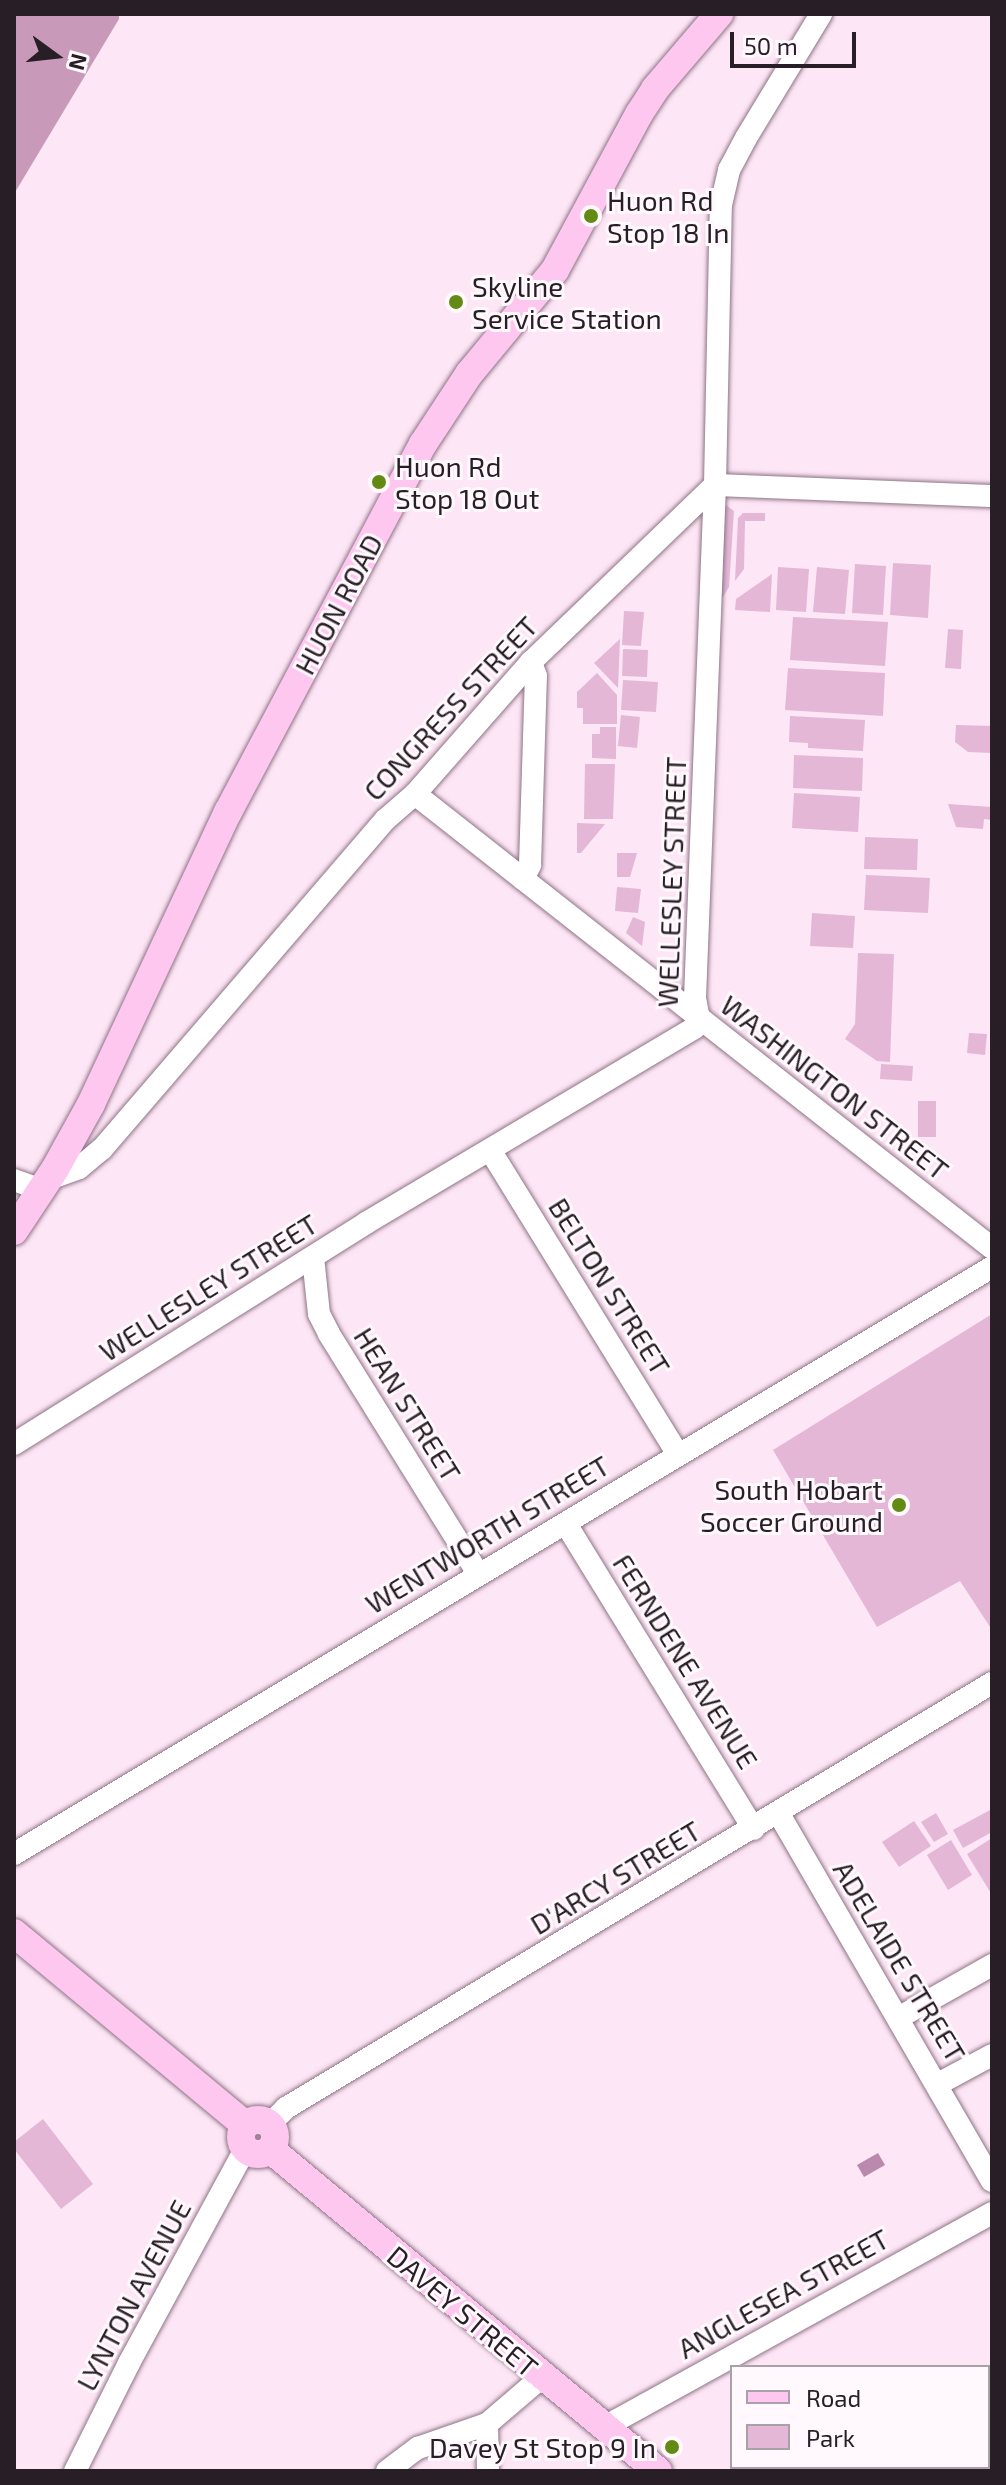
<!DOCTYPE html>
<html>
<head>
<meta charset="utf-8">
<style>
  body { margin:0 }
  #map { position:relative; width:1006px; height:2485px; overflow:hidden; background:#fde6f5; font-family:"Exo 2",sans-serif }
  div>[style] { position:absolute }
  .green>* { inset:0; background:#e4b7d6 }
  .forest>* { inset:0; background:#c999ba }
  .water>* { inset:0; background:#b98aab }
  .roads { filter:drop-shadow(0 0 2px #8e7486) drop-shadow(0 0 2px #8e7486) }
  .minor>* { height:22px; margin:-11px; padding:0 11px; transform-origin:11px; border-radius:11px; background:#fff }
  .major>* { height:28px; margin:-14px; padding:0 14px; transform-origin:14px; border-radius:14px; background:#fec7ef }
  .major>.ring { margin:-14px; padding:0; box-sizing:content-box; background:none; border:28px solid #fec7ef; border-radius:50% }
  .dots>* { width:22px; height:22px; translate:-50% -50%; box-sizing:border-box; border:4px solid #fff9fd; border-radius:50% }
  span { translate:-50% -50%; white-space:nowrap; text-align:center; line-height:1.15; -webkit-text-stroke:6px #fff9fd; paint-order:stroke }
  .poi-label { font-size:28px; color:#281e25 }
  .left { translate:0 -50%; text-align:left }
  .right { translate:-100% -50%; text-align:right }
  .street-label { font-size:28px; color:#281e25 }
  .frame { position:absolute; inset:0; border:16px solid #281e25; pointer-events:none }
  .legend { position:absolute; left:730px; top:2365px; width:260px; height:104px; box-sizing:border-box; background:#fff9fd; border:2px solid #a9a1a7; margin:0; padding:10px 14px; list-style:none; font-size:24px; color:#281e25 }
  .legend li { display:flex; align-items:center; gap:16px; height:40px }
  .legend b { width:40px; border:2px solid #a9a1a7 }
  .north { position:absolute; left:16px; top:16px; width:80px; height:80px; -webkit-text-stroke:6px #fff9fd; paint-order:stroke; rotate:105deg; font-size:22px; font-weight:700; line-height:32px; text-align:center; color:#281e25 }
  .north::after { content:''; display:block; margin:auto; width:28px; height:36px; background:#281e25; clip-path:polygon(50% 0,100% 100%,50% 72%,0 100%) }
  .scale { position:absolute; left:730px; top:32px; width:126px; height:36px; box-sizing:border-box; border:4px solid #281e25; border-top:0; padding-left:10px; font-size:24px; line-height:28px; white-space:nowrap; color:#281e25; -webkit-text-stroke:6px #fff9fd; paint-order:stroke }
</style>
</head>
<body>
<div id="map">
  <div class="green">
    <i style="clip-path:polygon(726px 505px,734px 511px,729px 587px,718px 605px,721px 521px)"></i>
    <i style="clip-path:polygon(743px 513px,765px 513px,765px 521px,745px 521px,744px 569px,735px 581px,738px 518px)"></i>
    <i style="clip-path:polygon(893px 563px,931px 565px,928px 618px,890px 615px)"></i>
    <i style="clip-path:polygon(855px 564px,886px 566px,883px 615px,852px 613px)"></i>
    <i style="clip-path:polygon(778px 567px,809px 569px,806px 612px,776px 610px)"></i>
    <i style="clip-path:polygon(817px 567px,849px 570px,845px 614px,813px 612px)"></i>
    <i style="clip-path:polygon(772px 574px,770px 612px,735px 610px,736px 599px)"></i>
    <i style="clip-path:polygon(624px 611px,644px 612px,641px 646px,622px 645px)"></i>
    <i style="clip-path:polygon(793px 617px,888px 622px,885px 666px,790px 660px)"></i>
    <i style="clip-path:polygon(948px 629px,963px 630px,961px 669px,945px 668px)"></i>
    <i style="clip-path:polygon(620px 639px,618px 688px,594px 663px)"></i>
    <i style="clip-path:polygon(623px 649px,648px 650px,647px 677px,622px 676px)"></i>
    <i style="clip-path:polygon(788px 668px,885px 673px,883px 716px,785px 710px)"></i>
    <i style="clip-path:polygon(597px 673px,617px 695px,617px 724px,583px 724px,583px 708px,577px 708px,577px 692px)"></i>
    <i style="clip-path:polygon(623px 680px,658px 682px,656px 712px,621px 710px)"></i>
    <i style="clip-path:polygon(621px 715px,640px 717px,637px 748px,618px 746px)"></i>
    <i style="clip-path:polygon(790px 716px,865px 720px,863px 751px,808px 748px,808px 743px,789px 742px)"></i>
    <i style="clip-path:polygon(956px 725px,992px 726px,992px 753px,968px 752px,955px 742px)"></i>
    <i style="clip-path:polygon(600px 727px,616px 727px,616px 759px,592px 758px,592px 734px,600px 734px)"></i>
    <i style="clip-path:polygon(794px 755px,863px 758px,862px 791px,793px 788px)"></i>
    <i style="clip-path:polygon(585px 764px,615px 764px,613px 819px,584px 819px)"></i>
    <i style="clip-path:polygon(794px 793px,860px 797px,858px 832px,792px 828px)"></i>
    <i style="clip-path:polygon(948px 804px,992px 807px,992px 820px,984px 819px,983px 829px,956px 827px)"></i>
    <i style="clip-path:polygon(577px 823px,605px 824px,581px 853px,577px 853px)"></i>
    <i style="clip-path:polygon(865px 837px,918px 839px,917px 870px,864px 869px)"></i>
    <i style="clip-path:polygon(617px 853px,637px 853px,630px 877px,617px 877px)"></i>
    <i style="clip-path:polygon(866px 875px,930px 878px,928px 913px,864px 910px)"></i>
    <i style="clip-path:polygon(617px 887px,641px 889px,638px 913px,615px 911px)"></i>
    <i style="clip-path:polygon(812px 913px,855px 916px,853px 948px,810px 946px)"></i>
    <i style="clip-path:polygon(633px 917px,645px 922px,642px 946px,626px 933px)"></i>
    <i style="clip-path:polygon(858px 953px,894px 954px,890px 1062px,877px 1061px,845px 1039px,855px 1024px)"></i>
    <i style="clip-path:polygon(969px 1033px,987px 1034px,985px 1055px,967px 1053px)"></i>
    <i style="clip-path:polygon(881px 1064px,913px 1066px,912px 1081px,880px 1079px)"></i>
    <i style="clip-path:polygon(918px 1101px,936px 1101px,936px 1137px,918px 1137px)"></i>
    <i style="clip-path:polygon(992px 1314px,992px 1630px,960px 1581px,877px 1627px,773px 1450px)"></i>
    <i style="clip-path:polygon(992px 1809px,992px 1832px,963px 1848px,953px 1830px)"></i>
    <i style="clip-path:polygon(936px 1813px,948px 1834px,934px 1842px,921px 1822px)"></i>
    <i style="clip-path:polygon(914px 1821px,931px 1846px,899px 1867px,882px 1842px)"></i>
    <i style="clip-path:polygon(992px 1838px,992px 1895px,967px 1854px)"></i>
    <i style="clip-path:polygon(951px 1840px,972px 1875px,948px 1890px,927px 1855px)"></i>
    <i style="clip-path:polygon(43px 2119px,93px 2184px,61px 2209px,14px 2149px,14px 2142px)"></i>
  </div>
  <div class="forest">
    <i style="clip-path:polygon(14px 14px,119px 14px,119px 19px,14px 194px)"></i>
  </div>
  <div class="water">
    <i style="clip-path:polygon(878px 2153px,885px 2165px,864px 2177px,857px 2165px)"></i>
  </div>
  <div class="roads">
    <div class="minor">
      <i style="left:415px;top:794px;width:734px;rotate:38.2deg"></i>
      <i style="left:523px;top:879px;width:16px;rotate:-63deg"></i>
      <i style="left:530px;top:865px;width:189px;rotate:-88.2deg"></i>
      <i style="left:536px;top:676px;width:15px;rotate:-110deg"></i>
      <i style="left:490px;top:1150px;width:357px;rotate:58.3deg"></i>
      <i style="left:49px;top:1179px;width:32px;rotate:-20deg"></i>
      <i style="left:79px;top:1168px;width:30px;rotate:-40deg"></i>
      <i style="left:102px;top:1149px;width:434px;rotate:-49.3deg"></i>
      <i style="left:385px;top:820px;width:40px;rotate:-41deg"></i>
      <i style="left:415px;top:794px;width:176px;rotate:-48.7deg"></i>
      <i style="left:531px;top:662px;width:255px;rotate:-43.9deg"></i>
      <i style="left:715px;top:485px;width:277px;rotate:2.3deg"></i>
      <i style="left:14px;top:1180px;width:29px;rotate:20deg"></i>
      <i style="left:313px;top:1257px;width:57px;rotate:84deg"></i>
      <i style="left:319px;top:1314px;width:22px;rotate:63deg"></i>
      <i style="left:329px;top:1334px;width:282px;rotate:58.1deg"></i>
      <i style="left:14px;top:1444px;width:416px;rotate:-32.1deg"></i>
      <i style="left:366px;top:1223px;width:382px;rotate:-30.7deg"></i>
      <i style="left:694px;top:1028px;width:10px;rotate:-61deg"></i>
      <i style="left:699px;top:1019px;width:21px;rotate:-101deg"></i>
      <i style="left:695px;top:998px;width:513px;rotate:-87.77deg"></i>
      <i style="left:715px;top:485px;width:280px;rotate:-88.8deg"></i>
      <i style="left:721px;top:205px;width:36px;rotate:-77deg"></i>
      <i style="left:729px;top:170px;width:36px;rotate:-62deg"></i>
      <i style="left:746px;top:138px;width:145px;rotate:-58.8deg"></i>
      <i style="left:566px;top:1524px;width:358px;rotate:58.4deg"></i>
      <i style="left:779px;top:1814px;width:424px;rotate:59.9deg"></i>
      <i style="left:14px;top:1854px;width:1141px;rotate:-30.97deg"></i>
      <i style="left:898px;top:2018px;width:108px;rotate:-29.4deg"></i>
      <i style="left:938px;top:2084px;width:61px;rotate:-28.2deg"></i>
      <i style="left:270px;top:2124px;width:23px;rotate:-45deg"></i>
      <i style="left:286px;top:2108px;width:824px;rotate:-31.05deg"></i>
      <i style="left:487px;top:2424px;width:47px;rotate:88.8deg"></i>
      <i style="left:608px;top:2431px;width:14px;rotate:-51deg"></i>
      <i style="left:617px;top:2420px;width:428px;rotate:-28.9deg"></i>
      <i style="left:75px;top:2471px;width:121px;rotate:-63.4deg"></i>
      <i style="left:129px;top:2363px;width:243px;rotate:-61.5deg"></i>
      <i style="left:387px;top:2471px;width:39px;rotate:-37deg"></i>
      <i style="left:418px;top:2448px;width:73px;rotate:-19.2deg"></i>
      <i style="left:487px;top:2424px;width:74px;rotate:-40.6deg"></i>
    </div>
    <div class="major">
      <i style="left:14px;top:1231px;width:74px;rotate:-56.5deg"></i>
      <i style="left:55px;top:1169px;width:74px;rotate:-61deg"></i>
      <i style="left:91px;top:1104px;width:323px;rotate:-64.9deg"></i>
      <i style="left:228px;top:812px;width:416px;rotate:-62.1deg"></i>
      <i style="left:423px;top:444px;width:84px;rotate:-56.7deg"></i>
      <i style="left:469px;top:374px;width:135px;rotate:-50.4deg"></i>
      <i style="left:555px;top:270px;width:177px;rotate:-61.7deg"></i>
      <i style="left:639px;top:114px;width:30px;rotate:-57deg"></i>
      <i style="left:655px;top:89px;width:99px;rotate:-49.5deg"></i>
      <i style="left:14px;top:1933px;width:300px;rotate:39.7deg"></i>
      <i class="ring" style="left:241px;top:2120px;width:6px;height:6px"></i>
      <i style="left:270px;top:2149px;width:504px;rotate:39.69deg"></i>
    </div>
  </div>
  <div class="dots">
    <i style="left:591px;top:216px;background:#628a15"></i>
    <i style="left:456px;top:302px;background:#628a15"></i>
    <i style="left:379px;top:482px;background:#628a15"></i>
    <i style="left:899px;top:1505px;background:#628a15"></i>
    <i style="left:672px;top:2447px;background:#628a15"></i>
  </div>
  <div class="poi-label">
    <span class="left" style="left:607px;top:216px">Huon Rd<br>Stop 18 In</span>
    <span class="left" style="left:472px;top:302px">Skyline<br>Service Station</span>
    <span class="left" style="left:395px;top:482px">Huon Rd<br>Stop 18 Out</span>
    <span class="right" style="left:883px;top:1505px">South Hobart<br>Soccer Ground</span>
    <span class="right" style="left:656px;top:2447px">Davey St Stop 9 In</span>
  </div>
  <div class="street-label">
    <span style="left:338px;top:604px;rotate:-62deg">HUON ROAD</span>
    <span style="left:450px;top:708px;rotate:-47deg">CONGRESS STREET</span>
    <span style="left:671px;top:882px;rotate:-88deg">WELLESLEY STREET</span>
    <span style="left:835px;top:1087px;rotate:38deg">WASHINGTON STREET</span>
    <span style="left:610px;top:1286px;rotate:58deg">BELTON STREET</span>
    <span style="left:208px;top:1287px;rotate:-32deg">WELLESLEY STREET</span>
    <span style="left:408px;top:1404px;rotate:58deg">HEAN STREET</span>
    <span style="left:487px;top:1534px;rotate:-31deg">WENTWORTH STREET</span>
    <span style="left:686px;top:1661px;rotate:58deg">FERNDENE AVENUE</span>
    <span style="left:615px;top:1877px;rotate:-31deg">D'ARCY STREET</span>
    <span style="left:900px;top:1961px;rotate:59deg">ADELAIDE STREET</span>
    <span style="left:783px;top:2293px;rotate:-29deg">ANGLESEA STREET</span>
    <span style="left:133px;top:2295px;rotate:-62deg">LYNTON AVENUE</span>
    <span style="left:463px;top:2311px;rotate:40deg">DAVEY STREET</span>
  </div>
  <div class="frame"></div>
  <ul class="legend">
  <li><b style="height:10px;background:#fec7ef"></b>Road</li>
  <li><b style="height:22px;background:#e4b7d6"></b>Park</li>
  </ul>
  <div class="north">N</div>
  <div class="scale">50 m</div>
</div>
</body>
</html>
